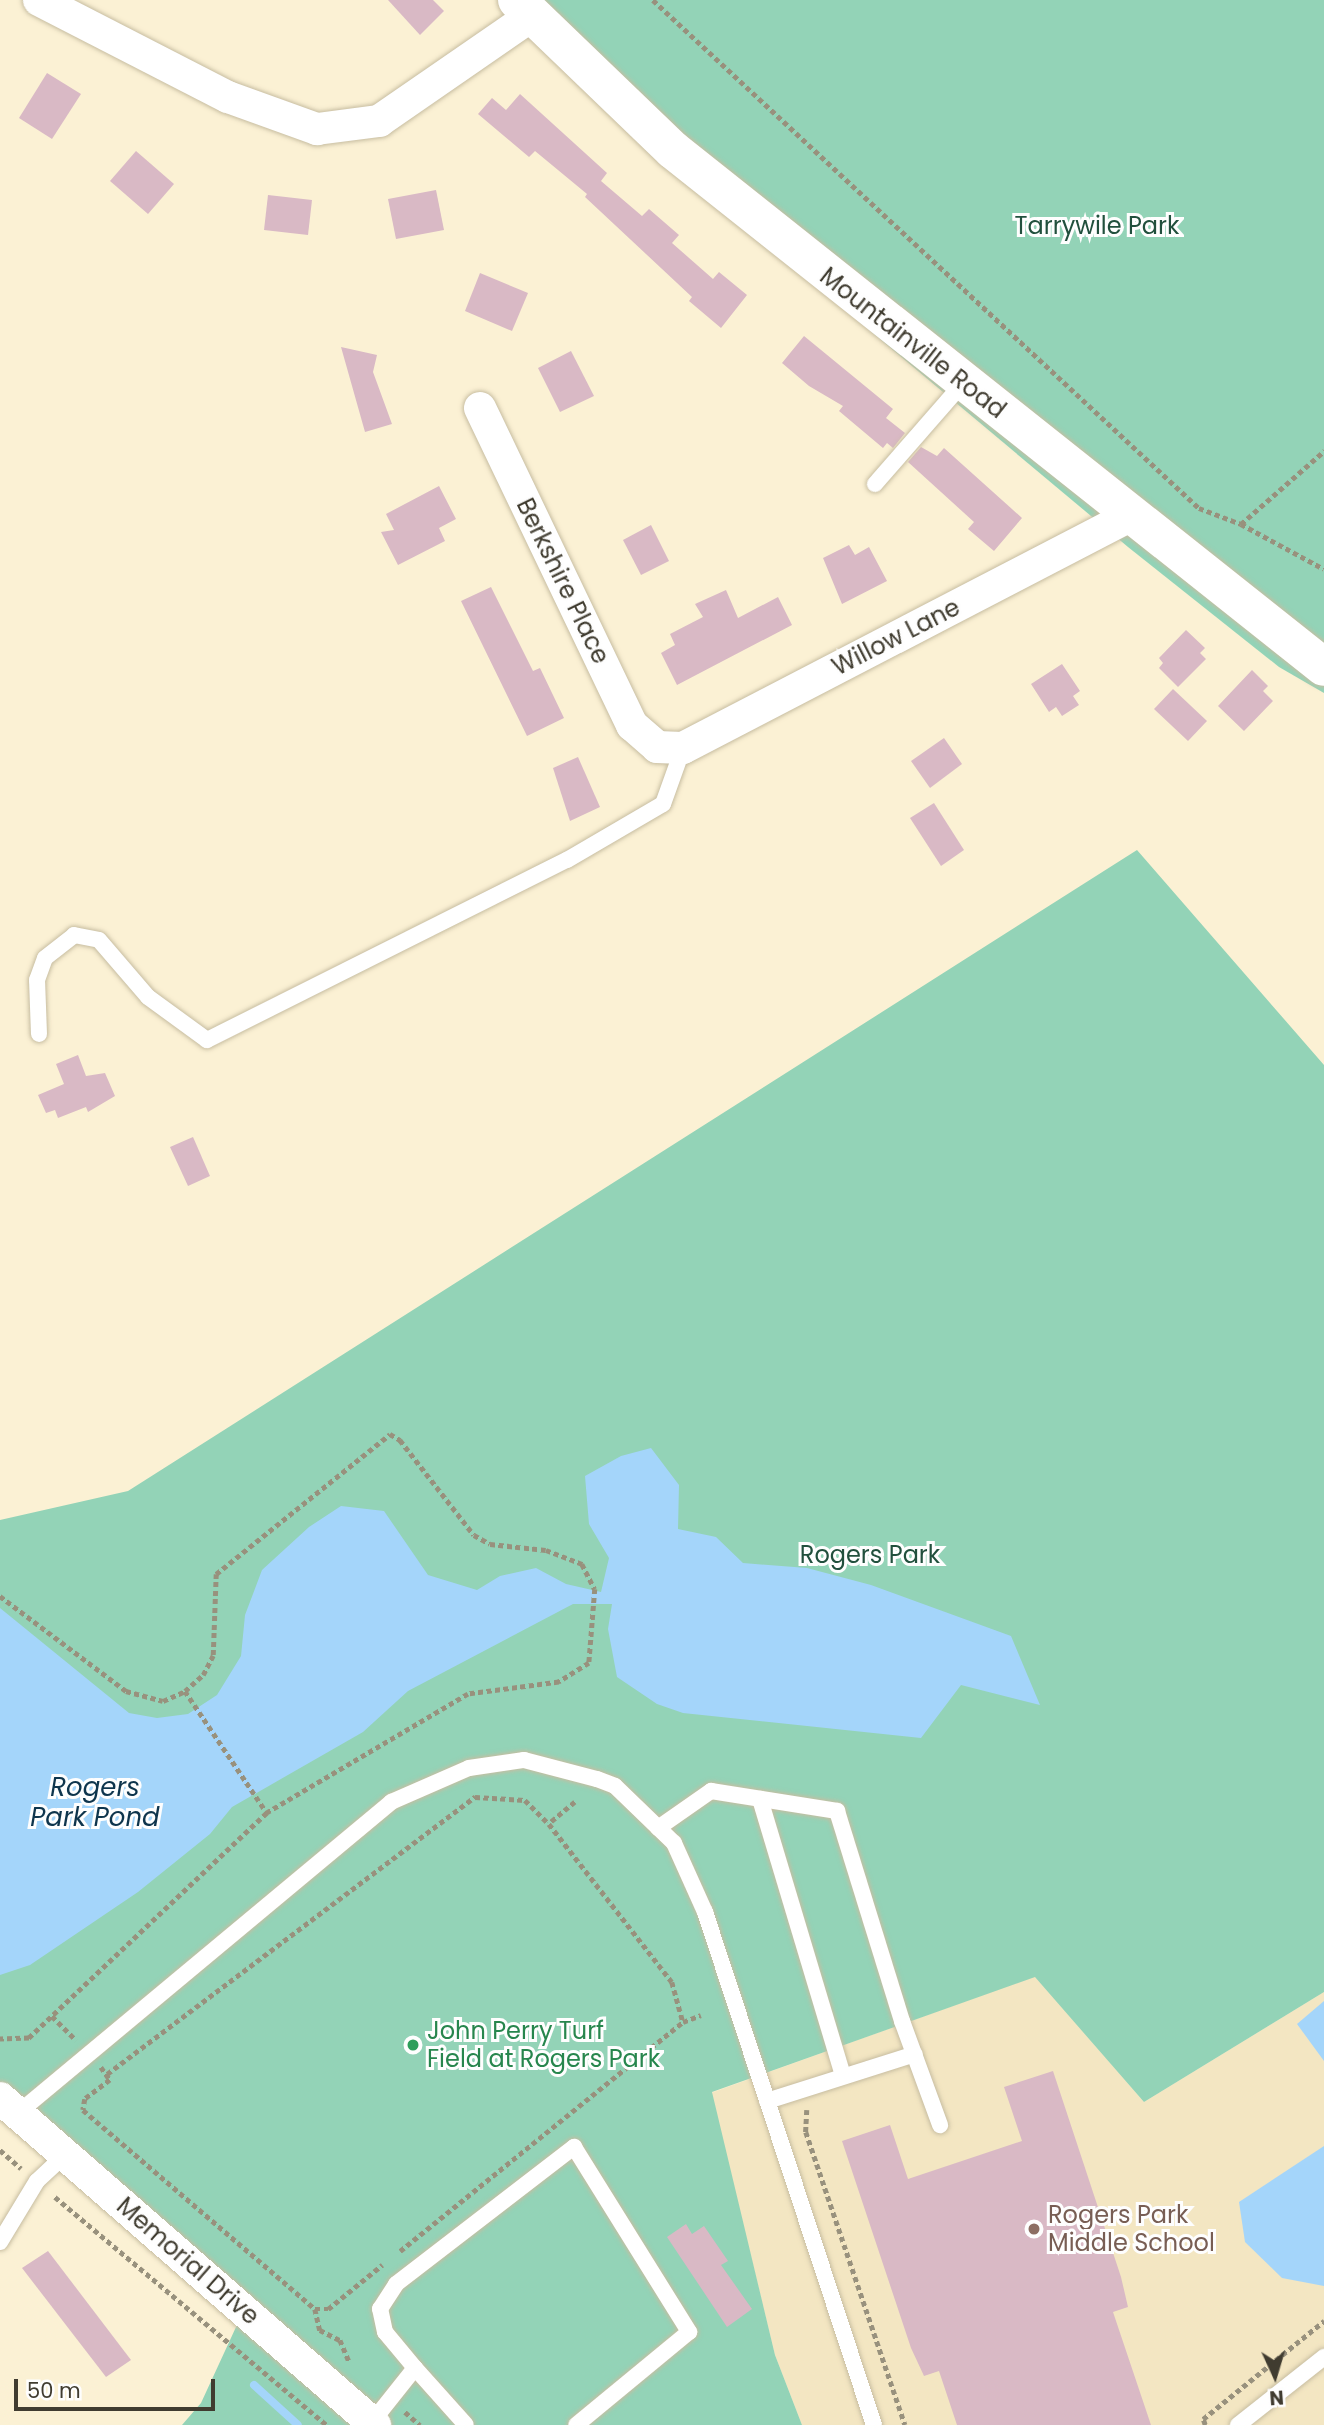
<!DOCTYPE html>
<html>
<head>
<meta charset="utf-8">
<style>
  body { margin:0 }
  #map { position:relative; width:1324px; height:2425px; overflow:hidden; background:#fbf1d4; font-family:Poppins,sans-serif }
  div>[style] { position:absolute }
  .built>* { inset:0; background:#f3e6c2 }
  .green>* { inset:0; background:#93d3b7 }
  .water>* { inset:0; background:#a4d5fa }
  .stream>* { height:8px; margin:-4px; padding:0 4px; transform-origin:4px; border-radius:4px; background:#a4d5fa }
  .building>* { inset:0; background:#d9b9c5 }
  .path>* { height:4.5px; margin-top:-2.25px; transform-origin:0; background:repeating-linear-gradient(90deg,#98917d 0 5px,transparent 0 8.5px) }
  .roads { filter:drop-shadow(0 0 2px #c7bda1) drop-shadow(0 0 2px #c7bda1) }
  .service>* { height:16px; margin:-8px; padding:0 8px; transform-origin:8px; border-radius:8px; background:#fff }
  .minor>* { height:32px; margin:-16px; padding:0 16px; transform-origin:16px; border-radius:16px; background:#fff }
  .tertiary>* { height:38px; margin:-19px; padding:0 19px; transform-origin:19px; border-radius:19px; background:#fff }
  .dots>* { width:19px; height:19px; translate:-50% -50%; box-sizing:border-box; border:4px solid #fefefe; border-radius:50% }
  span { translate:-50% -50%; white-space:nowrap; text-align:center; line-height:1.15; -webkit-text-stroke:6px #fefefe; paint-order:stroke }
  .park-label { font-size:24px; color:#21503d }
  .street-label { font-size:24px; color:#403c30 }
  .leisure-label { font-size:24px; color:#27864d }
  .left { translate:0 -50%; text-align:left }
  .education-label { font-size:24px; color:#785e54 }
  .water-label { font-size:26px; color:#0e354d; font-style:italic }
  .north { position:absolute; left:1240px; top:2341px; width:70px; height:70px; -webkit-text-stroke:5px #fefefe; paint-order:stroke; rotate:176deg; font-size:19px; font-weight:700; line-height:28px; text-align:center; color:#403c30 }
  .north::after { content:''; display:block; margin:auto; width:24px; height:32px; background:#403c30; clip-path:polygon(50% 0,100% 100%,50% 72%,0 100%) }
  .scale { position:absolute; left:14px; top:2379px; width:201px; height:32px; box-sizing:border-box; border:4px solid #403c30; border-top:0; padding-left:9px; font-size:21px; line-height:24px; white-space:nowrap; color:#403c30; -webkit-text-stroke:5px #fefefe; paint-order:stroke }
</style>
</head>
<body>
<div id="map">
  <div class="built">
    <i style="clip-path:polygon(1035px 1976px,1144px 2102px,1324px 1992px,1324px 2425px,802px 2425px,775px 2355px,711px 2093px)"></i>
  </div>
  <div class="green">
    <i style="clip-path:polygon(501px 0,1324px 0,1324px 693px,1279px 667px,1128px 547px,782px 257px)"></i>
    <i style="clip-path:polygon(1137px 850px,1324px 1065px,1324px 1992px,1144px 2102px,1035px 1977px,712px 2092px,775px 2355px,802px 2425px,182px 2425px,201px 2403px,248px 2301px,0 2082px,0 1520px,128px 1491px)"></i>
  </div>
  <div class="water">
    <i style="clip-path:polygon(651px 1448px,679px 1485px,678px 1529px,716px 1537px,743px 1563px,807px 1568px,871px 1585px,1011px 1636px,1040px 1705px,961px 1685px,921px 1738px,683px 1713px,657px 1704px,617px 1677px,608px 1629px,612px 1604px,573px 1604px,408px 1691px,363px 1732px,232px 1807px,210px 1834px,138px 1892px,30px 1965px,0 1975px,0 1608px,129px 1713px,157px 1718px,188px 1714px,217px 1695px,241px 1656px,245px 1615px,262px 1570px,309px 1527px,341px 1506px,384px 1511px,428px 1575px,477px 1590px,500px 1576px,536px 1568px,566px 1584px,601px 1592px,609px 1558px,589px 1524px,585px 1476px,621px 1456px)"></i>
    <i style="clip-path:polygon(1324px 2001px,1324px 2061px,1297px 2024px)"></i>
    <i style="clip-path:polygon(1324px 2146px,1324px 2286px,1282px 2278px,1245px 2242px,1239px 2202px)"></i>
  </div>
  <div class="stream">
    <i style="left:254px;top:2385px;width:59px;rotate:42.3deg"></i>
  </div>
  <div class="building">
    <i style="clip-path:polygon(388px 0,433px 0,444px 11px,420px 35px)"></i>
    <i style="clip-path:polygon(47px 73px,81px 94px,52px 139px,19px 118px)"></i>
    <i style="clip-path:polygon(520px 94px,607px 173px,601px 181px,642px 216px,649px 209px,679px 235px,672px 243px,713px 279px,719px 272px,747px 295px,721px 328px,689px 301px,692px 297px,585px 197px,587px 194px,535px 151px,529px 157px,478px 114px,492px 98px,506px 110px)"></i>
    <i style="clip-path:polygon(136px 151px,174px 184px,148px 214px,110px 181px)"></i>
    <i style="clip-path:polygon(436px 190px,444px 230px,396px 239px,388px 199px)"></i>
    <i style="clip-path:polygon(268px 195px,312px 200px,308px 235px,264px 230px)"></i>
    <i style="clip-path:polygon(480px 273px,528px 293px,512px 331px,465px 311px)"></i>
    <i style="clip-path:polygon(804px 336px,893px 409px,886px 418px,905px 433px,893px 448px,887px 443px,883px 448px,839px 411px,843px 406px,809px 386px,782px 363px)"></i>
    <i style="clip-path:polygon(341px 347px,377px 355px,373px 372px,392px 424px,365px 432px)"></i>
    <i style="clip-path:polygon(571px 351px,594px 396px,560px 412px,538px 368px)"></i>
    <i style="clip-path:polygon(921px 447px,937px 456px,944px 448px,1022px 518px,994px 551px,968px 529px,974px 522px,908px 462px)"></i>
    <i style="clip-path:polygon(439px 486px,456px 519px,439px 528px,445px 541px,398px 565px,381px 532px,394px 530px,386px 514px)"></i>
    <i style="clip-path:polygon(651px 525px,669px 561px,641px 575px,623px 540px)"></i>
    <i style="clip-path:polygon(849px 545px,855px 555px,869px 547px,887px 581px,842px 604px,823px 558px)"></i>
    <i style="clip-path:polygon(491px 587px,533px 671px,540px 668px,564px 718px,527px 736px,461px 601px)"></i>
    <i style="clip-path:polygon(726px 590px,738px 618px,778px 597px,792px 625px,677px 685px,661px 653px,675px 645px,670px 634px,703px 617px,695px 604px)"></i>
    <i style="clip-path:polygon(1186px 630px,1205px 648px,1200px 653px,1206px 659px,1178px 687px,1159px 668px,1163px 663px,1159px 658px)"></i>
    <i style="clip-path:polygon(1062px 664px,1080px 691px,1073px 696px,1079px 705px,1062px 716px,1056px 707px,1049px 712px,1031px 684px)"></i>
    <i style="clip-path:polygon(1252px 670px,1268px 686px,1263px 691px,1273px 701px,1244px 731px,1218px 706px)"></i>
    <i style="clip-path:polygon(1173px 689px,1207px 721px,1188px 741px,1154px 709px)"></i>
    <i style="clip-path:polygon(944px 738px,962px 764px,930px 788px,911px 761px)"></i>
    <i style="clip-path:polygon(578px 757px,600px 807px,570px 821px,553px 768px)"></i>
    <i style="clip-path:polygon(934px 803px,964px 850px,941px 866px,910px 818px)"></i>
    <i style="clip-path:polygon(78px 1055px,86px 1076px,105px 1073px,115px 1096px,88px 1112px,86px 1107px,58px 1118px,55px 1110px,46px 1113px,38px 1095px,64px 1084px,56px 1064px)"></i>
    <i style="clip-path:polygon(193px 1137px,210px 1176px,188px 1186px,170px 1147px)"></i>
    <i style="clip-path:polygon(1053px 2071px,1121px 2277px,1128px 2307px,1113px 2312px,1151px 2425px,957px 2425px,939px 2371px,924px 2376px,911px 2348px,842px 2141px,890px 2125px,908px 2179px,1022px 2141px,1004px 2087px)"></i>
    <i style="clip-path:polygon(686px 2224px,692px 2234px,704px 2226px,728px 2261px,721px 2265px,752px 2309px,727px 2327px,667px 2237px)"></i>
    <i style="clip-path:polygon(48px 2251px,131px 2360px,106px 2377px,22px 2268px)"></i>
  </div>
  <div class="path">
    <i style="left:653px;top:0;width:746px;rotate:42.94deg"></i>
    <i style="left:1199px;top:508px;width:45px;rotate:20.9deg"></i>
    <i style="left:1241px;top:524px;width:111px;rotate:-41.3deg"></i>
    <i style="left:1241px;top:524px;width:94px;rotate:28.5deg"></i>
    <i style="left:0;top:1596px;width:158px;rotate:37deg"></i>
    <i style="left:126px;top:1691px;width:38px;rotate:15deg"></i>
    <i style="left:163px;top:1701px;width:24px;rotate:-24deg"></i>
    <i style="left:185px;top:1691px;width:24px;rotate:-42deg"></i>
    <i style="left:203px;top:1675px;width:22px;rotate:-63deg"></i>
    <i style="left:213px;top:1655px;width:81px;rotate:-87.9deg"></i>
    <i style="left:216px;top:1574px;width:223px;rotate:-38.8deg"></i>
    <i style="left:390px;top:1434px;width:12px;rotate:31deg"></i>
    <i style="left:400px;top:1440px;width:120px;rotate:52.1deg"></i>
    <i style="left:474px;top:1535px;width:18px;rotate:29deg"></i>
    <i style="left:490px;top:1544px;width:56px;rotate:6.1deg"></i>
    <i style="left:546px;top:1550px;width:39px;rotate:21deg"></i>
    <i style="left:582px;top:1564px;width:28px;rotate:63deg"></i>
    <i style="left:595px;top:1589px;width:74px;rotate:94.6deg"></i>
    <i style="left:589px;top:1663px;width:36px;rotate:148deg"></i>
    <i style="left:559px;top:1682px;width:92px;rotate:172.5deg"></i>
    <i style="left:468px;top:1694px;width:234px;rotate:149.4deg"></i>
    <i style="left:267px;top:1813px;width:328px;rotate:136.6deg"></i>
    <i style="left:29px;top:2038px;width:29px;rotate:178deg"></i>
    <i style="left:185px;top:1691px;width:147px;rotate:56.1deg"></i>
    <i style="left:575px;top:1802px;width:34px;rotate:140deg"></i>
    <i style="left:549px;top:1824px;width:200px;rotate:52.1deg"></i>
    <i style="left:672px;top:1982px;width:41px;rotate:74.6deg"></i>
    <i style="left:52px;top:2016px;width:34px;rotate:45deg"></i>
    <i style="left:101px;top:2067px;width:16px;rotate:55deg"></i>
    <i style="left:110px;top:2080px;width:31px;rotate:143deg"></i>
    <i style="left:85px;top:2099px;width:11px;rotate:100deg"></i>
    <i style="left:83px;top:2110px;width:306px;rotate:40.6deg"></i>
    <i style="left:315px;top:2309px;width:22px;rotate:77deg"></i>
    <i style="left:320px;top:2330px;width:22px;rotate:27deg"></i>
    <i style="left:340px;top:2340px;width:23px;rotate:67deg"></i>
    <i style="left:107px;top:2074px;width:461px;rotate:-37deg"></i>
    <i style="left:475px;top:1797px;width:50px;rotate:3.4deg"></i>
    <i style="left:525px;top:1800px;width:34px;rotate:45deg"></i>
    <i style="left:807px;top:2110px;width:22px;rotate:93deg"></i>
    <i style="left:806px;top:2132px;width:309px;rotate:71.3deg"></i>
    <i style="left:0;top:2150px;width:28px;rotate:41deg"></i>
    <i style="left:55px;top:2197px;width:355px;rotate:40deg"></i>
    <i style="left:400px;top:2251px;width:364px;rotate:-39deg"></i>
    <i style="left:683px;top:2022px;width:19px;rotate:-21deg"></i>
    <i style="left:315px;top:2309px;width:13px"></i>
    <i style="left:328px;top:2309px;width:70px;rotate:-39.2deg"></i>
    <i style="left:405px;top:2412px;width:20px;rotate:41deg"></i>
    <i style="left:1205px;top:2425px;width:6px;rotate:-108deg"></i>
    <i style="left:1203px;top:2419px;width:156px;rotate:-39deg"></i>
  </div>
  <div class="roads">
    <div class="service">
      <i style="left:875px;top:484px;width:134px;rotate:-48.9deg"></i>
      <i style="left:39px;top:1034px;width:54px;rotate:-92.1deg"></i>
      <i style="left:37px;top:980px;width:23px;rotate:-70deg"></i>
      <i style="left:45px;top:958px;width:37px;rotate:-38deg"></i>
      <i style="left:74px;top:935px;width:25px;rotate:11deg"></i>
      <i style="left:99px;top:940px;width:75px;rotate:49.3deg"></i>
      <i style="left:148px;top:997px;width:73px;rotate:36.1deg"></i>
      <i style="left:207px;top:1040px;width:402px;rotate:-26.6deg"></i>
      <i style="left:567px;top:860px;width:111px;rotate:-30.3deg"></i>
      <i style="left:663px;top:804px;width:59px;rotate:-70.3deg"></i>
      <i style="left:760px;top:1799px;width:289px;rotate:73.3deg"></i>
      <i style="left:658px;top:1828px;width:65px;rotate:-34.9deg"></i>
      <i style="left:711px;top:1791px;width:128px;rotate:9deg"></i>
      <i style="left:837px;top:1811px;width:220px;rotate:72.8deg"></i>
      <i style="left:902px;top:2021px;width:111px;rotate:69.9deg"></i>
      <i style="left:767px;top:2101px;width:155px;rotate:-17.6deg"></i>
      <i style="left:18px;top:2113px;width:486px;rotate:-39.8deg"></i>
      <i style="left:391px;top:1802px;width:85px;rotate:-23.6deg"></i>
      <i style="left:469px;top:1768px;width:56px;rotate:-8.3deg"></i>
      <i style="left:524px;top:1760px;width:75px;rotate:14.6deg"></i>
      <i style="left:597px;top:1779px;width:19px;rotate:21deg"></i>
      <i style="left:615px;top:1786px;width:82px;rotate:44deg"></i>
      <i style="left:674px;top:1843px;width:76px;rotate:65.8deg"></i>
      <i style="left:705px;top:1912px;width:540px;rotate:71.77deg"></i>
      <i style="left:0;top:2242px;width:71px;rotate:-58.8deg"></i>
      <i style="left:37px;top:2181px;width:38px;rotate:-43deg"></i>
      <i style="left:415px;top:2368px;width:76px;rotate:48.2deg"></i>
      <i style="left:372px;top:2422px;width:69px;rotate:-51.5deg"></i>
      <i style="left:415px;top:2368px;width:47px;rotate:-129.8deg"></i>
      <i style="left:385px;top:2332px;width:24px;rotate:-102deg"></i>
      <i style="left:380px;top:2309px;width:30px;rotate:-57deg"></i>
      <i style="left:396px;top:2284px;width:225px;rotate:-37.6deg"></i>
      <i style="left:574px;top:2147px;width:218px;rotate:58.1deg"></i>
      <i style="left:689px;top:2332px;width:146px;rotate:140.5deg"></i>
      <i style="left:1238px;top:2425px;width:110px;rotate:-38.3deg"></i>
    </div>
    <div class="minor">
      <i style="left:39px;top:0;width:212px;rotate:27.2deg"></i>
      <i style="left:228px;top:97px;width:95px;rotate:19.8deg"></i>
      <i style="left:317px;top:129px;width:63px;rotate:-7.4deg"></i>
      <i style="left:379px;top:121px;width:185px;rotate:-34.6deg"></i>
      <i style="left:480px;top:408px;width:352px;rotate:64.4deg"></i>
      <i style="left:632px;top:725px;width:33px;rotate:41deg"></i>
      <i style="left:657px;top:747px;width:26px;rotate:2deg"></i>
      <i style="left:683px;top:748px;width:506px;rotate:-27.43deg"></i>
      <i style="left:0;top:2098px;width:498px;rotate:41.1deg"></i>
    </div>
    <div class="tertiary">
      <i style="left:517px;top:0;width:216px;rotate:43.9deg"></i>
      <i style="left:673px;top:150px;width:831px;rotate:38.46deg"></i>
    </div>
  </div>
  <div class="dots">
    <i style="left:413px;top:2045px;background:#2e9e5b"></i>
    <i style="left:1034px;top:2229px;background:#8d6e63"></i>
  </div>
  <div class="park-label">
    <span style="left:1097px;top:226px">Tarrywile Park</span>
    <span style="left:870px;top:1555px">Rogers Park</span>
  </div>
  <div class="street-label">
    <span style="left:913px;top:343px;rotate:38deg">Mountainville Road</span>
    <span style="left:563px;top:581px;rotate:64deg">Berkshire Place</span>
    <span style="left:896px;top:637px;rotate:-27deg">Willow Lane</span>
    <span style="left:188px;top:2261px;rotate:41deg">Memorial Drive</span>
  </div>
  <div class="leisure-label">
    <span class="left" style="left:427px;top:2045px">John Perry Turf<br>Field at Rogers Park</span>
  </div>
  <div class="education-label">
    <span class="left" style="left:1048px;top:2229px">Rogers Park<br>Middle School</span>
  </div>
  <div class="water-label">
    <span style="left:95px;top:1803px">Rogers<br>Park Pond</span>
  </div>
  <div class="north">N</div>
  <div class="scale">50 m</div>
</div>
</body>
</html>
